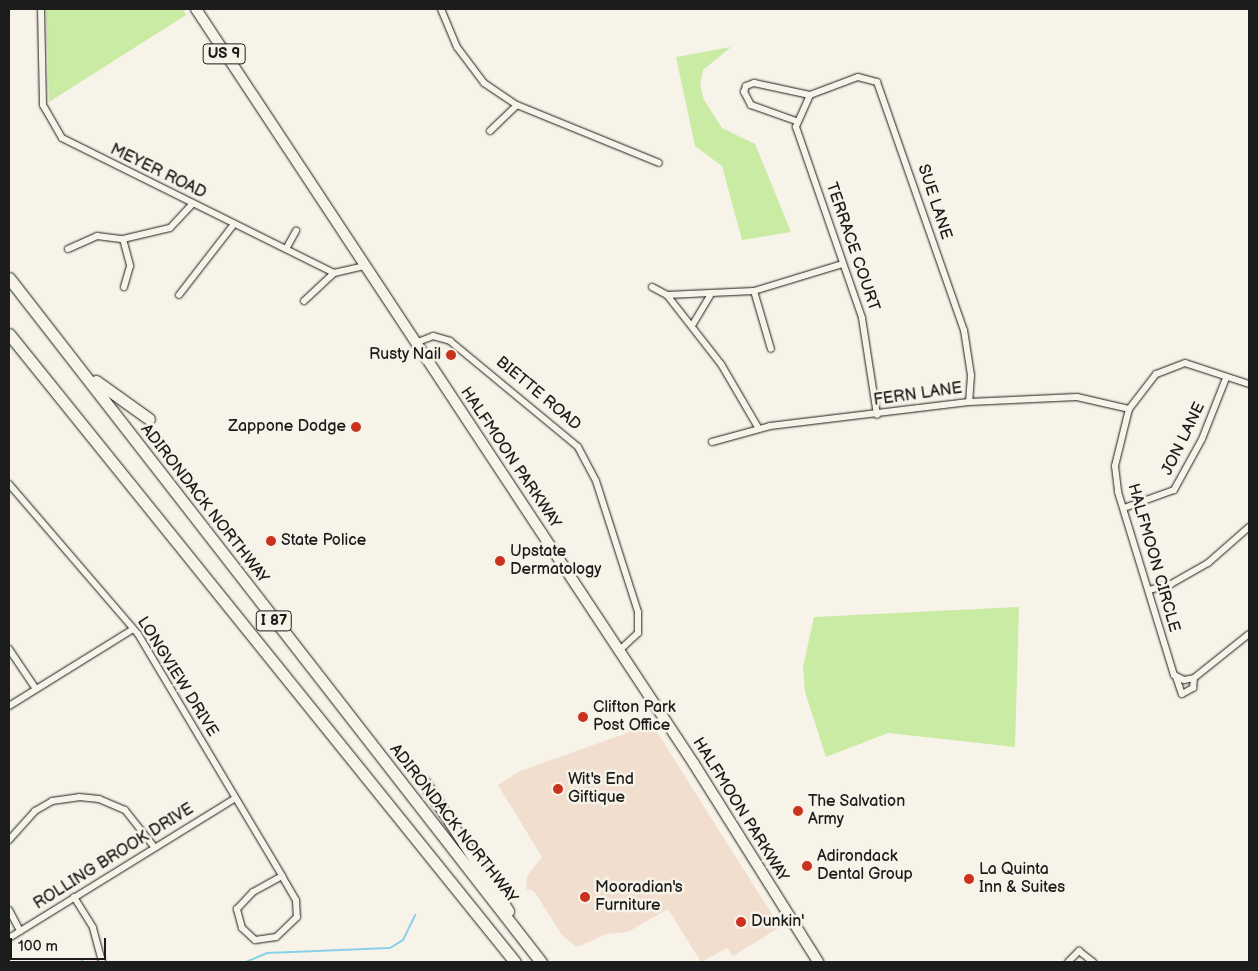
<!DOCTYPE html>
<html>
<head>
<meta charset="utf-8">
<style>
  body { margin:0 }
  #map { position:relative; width:1258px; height:971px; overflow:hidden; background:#f7f3e8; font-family:"Balsamiq Sans",sans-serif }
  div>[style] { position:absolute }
  .built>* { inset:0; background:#f1decf }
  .green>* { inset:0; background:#caeba4 }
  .stream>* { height:2px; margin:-1px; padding:0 1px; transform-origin:1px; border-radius:1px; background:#88d1e9 }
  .roads { filter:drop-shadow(0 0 1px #1c1c1c) drop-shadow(0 0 1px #1c1c1c) }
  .minor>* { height:6px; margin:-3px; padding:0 3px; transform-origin:3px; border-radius:3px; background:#f7f3e8 }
  .primary>* { height:10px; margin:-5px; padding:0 5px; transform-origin:5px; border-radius:5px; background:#f7f3e8 }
  .motorway>* { height:11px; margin:-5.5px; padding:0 5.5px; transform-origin:5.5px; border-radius:5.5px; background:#f7f3e8 }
  .dots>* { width:14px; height:14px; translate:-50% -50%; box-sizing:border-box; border:2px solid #f7f3e8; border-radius:50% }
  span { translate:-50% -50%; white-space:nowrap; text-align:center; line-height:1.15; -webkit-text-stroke:5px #f7f3e8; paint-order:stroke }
  .shield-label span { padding:1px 4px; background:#f7f3e8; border:1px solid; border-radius:4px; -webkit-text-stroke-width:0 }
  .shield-label { font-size:15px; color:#1c1c1c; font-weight:700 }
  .street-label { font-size:16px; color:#1c1c1c }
  .poi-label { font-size:16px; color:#1c1c1c }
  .right { translate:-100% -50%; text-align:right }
  .left { translate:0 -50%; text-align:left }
  .frame { position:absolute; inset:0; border:10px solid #1c1c1c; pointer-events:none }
  .scale { position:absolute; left:10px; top:938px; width:96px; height:22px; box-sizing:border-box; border:2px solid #1c1c1c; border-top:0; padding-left:6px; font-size:15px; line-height:18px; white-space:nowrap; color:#1c1c1c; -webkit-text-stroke:4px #f7f3e8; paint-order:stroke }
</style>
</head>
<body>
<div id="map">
  <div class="built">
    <i style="clip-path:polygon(652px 724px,780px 927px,733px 956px,727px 948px,701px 962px,668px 909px,628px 932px,607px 934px,577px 947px,562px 935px,534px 891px,526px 889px,527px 876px,542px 857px,498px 785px,518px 772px)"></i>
  </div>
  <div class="green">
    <i style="clip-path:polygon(46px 9px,183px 9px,186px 15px,49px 102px)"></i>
    <i style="clip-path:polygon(731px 47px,703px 70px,700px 85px,704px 100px,722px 128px,755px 144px,791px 232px,742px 240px,722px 166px,695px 146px,676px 57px)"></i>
    <i style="clip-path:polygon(1019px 607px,1015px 747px,888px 733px,826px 757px,805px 692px,803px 667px,814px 617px)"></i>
  </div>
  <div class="stream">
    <i style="left:80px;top:962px;width:3px;rotate:-18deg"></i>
    <i style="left:116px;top:962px;width:1px"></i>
    <i style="left:246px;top:962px;width:23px;rotate:-23deg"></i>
    <i style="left:267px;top:953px;width:123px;rotate:-2.3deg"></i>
    <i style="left:390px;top:948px;width:15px;rotate:-32deg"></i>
    <i style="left:403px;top:940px;width:28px;rotate:-64deg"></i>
  </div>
  <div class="roads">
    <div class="minor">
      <i style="left:41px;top:9px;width:96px;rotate:88.8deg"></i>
      <i style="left:43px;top:105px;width:38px;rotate:60deg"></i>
      <i style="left:62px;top:138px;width:304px;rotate:26.4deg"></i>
      <i style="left:334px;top:273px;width:32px;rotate:-13deg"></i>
      <i style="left:441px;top:9px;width:41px;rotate:67.2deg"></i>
      <i style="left:457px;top:47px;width:45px;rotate:53.1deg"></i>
      <i style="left:484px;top:83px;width:40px;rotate:34deg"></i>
      <i style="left:517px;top:105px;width:153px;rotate:22.2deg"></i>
      <i style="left:810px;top:95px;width:35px;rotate:114deg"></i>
      <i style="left:796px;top:127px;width:202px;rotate:70.9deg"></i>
      <i style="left:862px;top:318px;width:98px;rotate:81.2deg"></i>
      <i style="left:796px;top:121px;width:48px;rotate:-160.4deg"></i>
      <i style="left:751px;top:105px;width:15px;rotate:-118deg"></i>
      <i style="left:744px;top:92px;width:6px;rotate:-72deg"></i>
      <i style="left:746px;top:86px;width:9px;rotate:-21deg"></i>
      <i style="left:754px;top:83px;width:57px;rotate:12.1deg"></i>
      <i style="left:810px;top:95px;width:51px;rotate:-20.6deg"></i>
      <i style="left:858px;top:77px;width:20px;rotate:15deg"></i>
      <i style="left:877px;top:82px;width:263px;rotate:70.7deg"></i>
      <i style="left:964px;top:330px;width:46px;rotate:81.2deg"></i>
      <i style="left:971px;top:375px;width:27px;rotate:94deg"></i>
      <i style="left:490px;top:131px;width:37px;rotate:-44deg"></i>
      <i style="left:123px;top:239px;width:28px;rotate:75deg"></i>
      <i style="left:130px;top:266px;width:22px;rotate:106deg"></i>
      <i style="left:68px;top:249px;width:32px;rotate:-24deg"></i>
      <i style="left:97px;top:236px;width:26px;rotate:7deg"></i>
      <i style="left:123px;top:239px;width:48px;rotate:-13.2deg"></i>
      <i style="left:170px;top:228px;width:33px;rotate:-47deg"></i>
      <i style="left:286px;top:249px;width:21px;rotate:-61deg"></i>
      <i style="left:652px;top:287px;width:17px;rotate:28deg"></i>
      <i style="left:667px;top:295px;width:87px;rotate:-2.6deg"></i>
      <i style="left:754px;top:291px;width:93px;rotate:-16.9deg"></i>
      <i style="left:754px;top:291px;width:60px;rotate:73.7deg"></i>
      <i style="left:179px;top:295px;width:90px;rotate:-52.2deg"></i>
      <i style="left:667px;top:295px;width:88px;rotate:52deg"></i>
      <i style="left:721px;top:364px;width:75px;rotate:59.7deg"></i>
      <i style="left:304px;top:301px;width:41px;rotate:-43deg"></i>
      <i style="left:693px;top:324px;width:33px;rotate:-59deg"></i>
      <i style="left:415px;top:343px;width:19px;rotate:-21deg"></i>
      <i style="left:433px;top:336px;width:18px;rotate:16deg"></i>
      <i style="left:450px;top:341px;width:166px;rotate:39.6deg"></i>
      <i style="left:578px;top:447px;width:38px;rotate:62deg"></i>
      <i style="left:596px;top:481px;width:138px;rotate:72.2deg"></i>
      <i style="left:638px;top:612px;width:21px;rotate:90deg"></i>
      <i style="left:638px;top:633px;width:26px;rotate:137deg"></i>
      <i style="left:1249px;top:384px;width:67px;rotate:-161.8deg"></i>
      <i style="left:1185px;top:363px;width:31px;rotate:159deg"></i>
      <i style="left:1156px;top:374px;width:44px;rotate:127.6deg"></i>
      <i style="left:1129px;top:409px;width:59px;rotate:103.8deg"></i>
      <i style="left:1115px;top:466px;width:26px;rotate:83deg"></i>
      <i style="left:1118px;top:492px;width:191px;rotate:73deg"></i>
      <i style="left:1174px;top:675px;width:11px;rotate:27deg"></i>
      <i style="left:1184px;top:680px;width:10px;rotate:-11deg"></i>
      <i style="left:1194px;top:678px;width:70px;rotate:-38.7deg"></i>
      <i style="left:712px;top:442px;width:60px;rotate:-15.4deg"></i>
      <i style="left:770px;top:426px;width:200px;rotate:-6.9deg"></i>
      <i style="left:969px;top:402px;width:108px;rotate:-2.7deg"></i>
      <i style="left:1077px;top:397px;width:53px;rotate:13deg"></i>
      <i style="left:9px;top:484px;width:198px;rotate:49.3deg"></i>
      <i style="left:138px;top:634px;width:282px;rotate:59.2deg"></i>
      <i style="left:1124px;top:508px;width:53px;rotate:-19.8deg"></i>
      <i style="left:1174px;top:490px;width:58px;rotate:-61.2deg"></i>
      <i style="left:1202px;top:439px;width:66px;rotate:-68.5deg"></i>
      <i style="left:1149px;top:590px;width:23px;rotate:-15deg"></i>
      <i style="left:1171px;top:584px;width:43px;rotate:-29.6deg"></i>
      <i style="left:1208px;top:563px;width:55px;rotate:-41.3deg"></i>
      <i style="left:9px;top:649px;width:48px;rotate:56deg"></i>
      <i style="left:1176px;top:677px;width:18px;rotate:71deg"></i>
      <i style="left:1182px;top:694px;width:13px;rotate:-29deg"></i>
      <i style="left:1193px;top:688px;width:10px;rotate:-84deg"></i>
      <i style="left:9px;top:706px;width:146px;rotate:-31.8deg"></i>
      <i style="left:9px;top:840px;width:39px;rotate:-48deg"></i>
      <i style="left:35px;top:811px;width:20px;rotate:-30deg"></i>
      <i style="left:52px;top:801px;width:27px;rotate:-8deg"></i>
      <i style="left:79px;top:797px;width:20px;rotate:6deg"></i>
      <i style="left:99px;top:799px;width:28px;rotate:23deg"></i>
      <i style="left:125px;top:810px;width:48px;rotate:51.7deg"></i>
      <i style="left:282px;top:876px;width:28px;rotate:60deg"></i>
      <i style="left:296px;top:900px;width:17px;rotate:87deg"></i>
      <i style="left:297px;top:917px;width:29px;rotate:136deg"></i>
      <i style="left:276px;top:937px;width:21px;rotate:172deg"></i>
      <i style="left:255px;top:940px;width:18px;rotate:-137deg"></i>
      <i style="left:242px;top:928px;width:20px;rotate:-105deg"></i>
      <i style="left:237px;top:909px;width:23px;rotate:-47deg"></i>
      <i style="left:253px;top:892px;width:33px;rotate:-29deg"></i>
      <i style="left:74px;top:897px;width:36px;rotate:58deg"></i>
      <i style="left:93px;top:928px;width:35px;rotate:75deg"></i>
      <i style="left:9px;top:910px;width:24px;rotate:62deg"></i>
      <i style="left:9px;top:938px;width:264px;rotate:-31.7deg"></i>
      <i style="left:1068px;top:962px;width:16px;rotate:-45deg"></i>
      <i style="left:1079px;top:951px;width:18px;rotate:38deg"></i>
    </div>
    <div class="primary">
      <i style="left:196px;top:9px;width:904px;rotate:56.59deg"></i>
      <i style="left:694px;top:764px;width:234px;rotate:57.9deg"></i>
    </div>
    <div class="motorway">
      <i style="left:9px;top:278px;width:867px;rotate:52.13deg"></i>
      <i style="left:9px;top:334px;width:806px;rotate:51.14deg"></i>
      <i style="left:96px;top:381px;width:65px;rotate:35.6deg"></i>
      <i style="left:424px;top:782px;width:154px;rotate:56.9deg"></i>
    </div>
  </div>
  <div class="dots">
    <i style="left:451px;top:355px;background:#c8321e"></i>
    <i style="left:356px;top:427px;background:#c8321e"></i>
    <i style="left:271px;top:541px;background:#c8321e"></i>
    <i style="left:500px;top:561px;background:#c8321e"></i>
    <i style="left:583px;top:717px;background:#c8321e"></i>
    <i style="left:558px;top:789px;background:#c8321e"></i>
    <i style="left:798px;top:811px;background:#c8321e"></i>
    <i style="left:807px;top:866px;background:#c8321e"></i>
    <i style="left:969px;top:879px;background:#c8321e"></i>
    <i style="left:585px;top:897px;background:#c8321e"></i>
    <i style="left:741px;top:922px;background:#c8321e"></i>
  </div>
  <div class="shield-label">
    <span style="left:224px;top:54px">US 9</span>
    <span style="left:274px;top:621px">I 87</span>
  </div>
  <div class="street-label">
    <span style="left:158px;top:172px;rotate:26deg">MEYER ROAD</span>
    <span style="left:934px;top:202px;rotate:72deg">SUE LANE</span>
    <span style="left:852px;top:247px;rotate:71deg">TERRACE COURT</span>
    <span style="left:538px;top:394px;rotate:40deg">BIETTE ROAD</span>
    <span style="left:918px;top:395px;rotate:-8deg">FERN LANE</span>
    <span style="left:1184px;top:439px;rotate:-64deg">JON LANE</span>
    <span style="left:510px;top:458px;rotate:56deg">HALFMOON PARKWAY</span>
    <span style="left:204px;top:504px;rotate:52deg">ADIRONDACK NORTHWAY</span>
    <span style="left:1153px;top:558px;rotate:74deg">HALFMOON CIRCLE</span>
    <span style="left:177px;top:677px;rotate:58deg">LONGVIEW DRIVE</span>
    <span style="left:740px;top:810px;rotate:58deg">HALFMOON PARKWAY</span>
    <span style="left:453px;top:824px;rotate:52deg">ADIRONDACK NORTHWAY</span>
    <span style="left:114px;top:857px;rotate:-32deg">ROLLING BROOK DRIVE</span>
  </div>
  <div class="poi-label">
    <span class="right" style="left:441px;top:355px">Rusty Nail</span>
    <span class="right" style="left:346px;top:427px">Zappone Dodge</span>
    <span class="left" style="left:281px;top:541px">State Police</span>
    <span class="left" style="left:510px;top:561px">Upstate<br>Dermatology</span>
    <span class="left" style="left:593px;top:717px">Clifton Park<br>Post Office</span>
    <span class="left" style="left:568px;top:789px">Wit's End<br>Giftique</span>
    <span class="left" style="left:808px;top:811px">The Salvation<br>Army</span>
    <span class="left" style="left:817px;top:866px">Adirondack<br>Dental Group</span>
    <span class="left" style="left:979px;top:879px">La Quinta<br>Inn &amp; Suites</span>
    <span class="left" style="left:595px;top:897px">Mooradian's<br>Furniture</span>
    <span class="left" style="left:751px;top:922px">Dunkin'</span>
  </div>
  <div class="frame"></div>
  <div class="scale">100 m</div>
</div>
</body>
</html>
